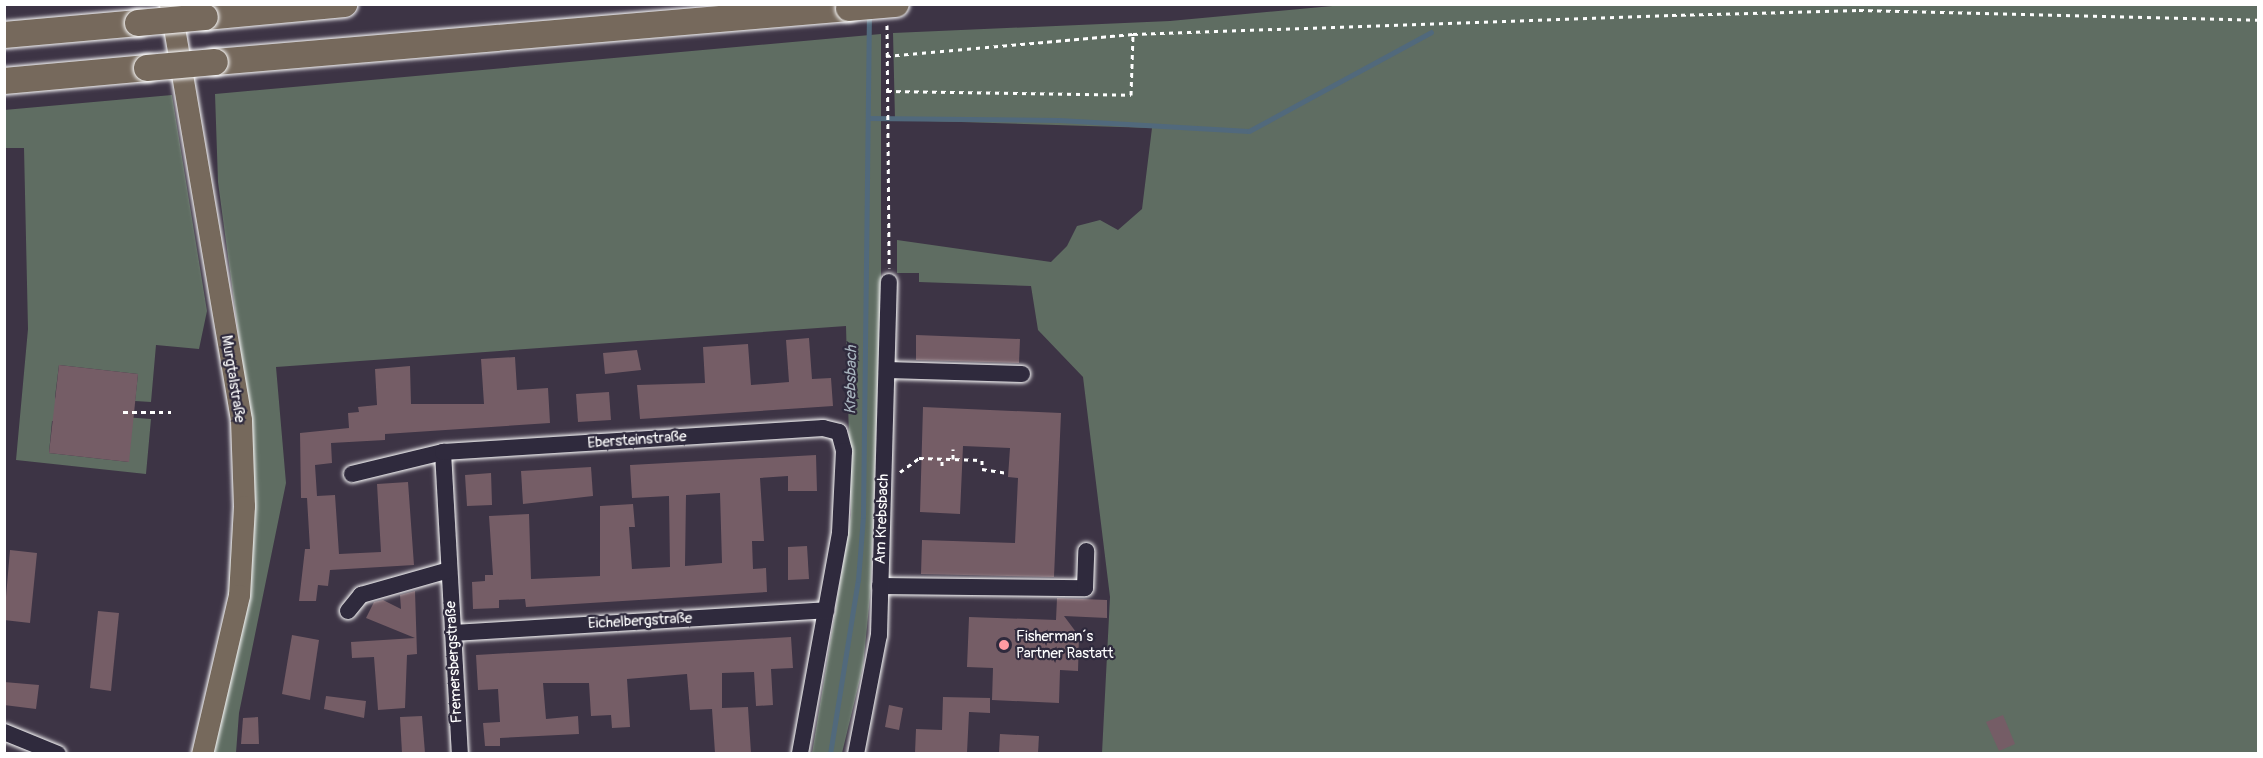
<!DOCTYPE html>
<html>
<head>
<meta charset="utf-8">
<style>
  body { margin:0 }
  #map { position:relative; width:2263px; height:758px; overflow:hidden; background:#3d3445; font-family:Pangolin,sans-serif }
  div>[style] { position:absolute }
  .green>* { inset:0; background:#5f6d62 }
  .stream>* { height:5px; margin:-2.5px; padding:0 2.5px; transform-origin:2.5px; border-radius:2.5px; background:#51697c }
  .building>* { inset:0; background:#755d66 }
  .path>* { height:3px; margin-top:-1.5px; transform-origin:0; background:repeating-linear-gradient(90deg,#fff 0 4.5px,transparent 0 9px) }
  .roads { filter:drop-shadow(0 0 2px #fff) drop-shadow(0 0 2px #fff) }
  .minor>* { height:16px; margin:-8px; padding:0 8px; transform-origin:8px; border-radius:8px; background:#2f2a3d }
  .major>* { height:21px; margin:-10.5px; padding:0 10.5px; transform-origin:10.5px; border-radius:10.5px; background:#76695c }
  .highway>* { height:26px; margin:-13px; padding:0 13px; transform-origin:13px; border-radius:13px; background:#76695c }
  .bridges { filter:drop-shadow(0 0 2px #fff) drop-shadow(0 0 2px #fff) }
  .highway-bridge>* { height:26px; margin:-13px; padding:0 13px; transform-origin:13px; border-radius:13px; background:#76695c }
  .dots>* { width:16px; height:16px; translate:-50% -50%; box-sizing:border-box; border:3px solid #2f2a3d; border-radius:50% }
  span { translate:-50% -50%; white-space:nowrap; text-align:center; line-height:1.15; -webkit-text-stroke:4.5px #2f2a3d; paint-order:stroke }
  .street-label { font-size:15px; color:#fff }
  .poi-label { font-size:15px; color:#fff }
  .left { translate:0 -50%; text-align:left }
  .water-label { font-size:16px; color:#a8b4be; font-style:italic }
  .frame { position:absolute; inset:0; border:6px solid #fff; pointer-events:none }
</style>
</head>
<body>
<div id="map">
  <div class="green">
    <i style="clip-path:polygon(1354px 4px,2258px 5px,2258px 753px,1102px 753px,1110px 597px,1083px 377px,1038px 330px,1031px 286px,919px 282px,919px 273px,897px 273px,897px 240px,1051px 262px,1067px 246px,1077px 226px,1100px 220px,1118px 230px,1142px 209px,1152px 128px,895px 120px,893px 33px,1170px 21px)"></i>
    <i style="clip-path:polygon(881px 34px,881px 281px,871px 587px,863px 667px,842px 753px,812px 753px,851px 515px,846px 326px,276px 367px,286px 483px,239px 713px,236px 753px,210px 754px,221px 709px,243px 369px,218px 182px,215px 94px)"></i>
    <i style="clip-path:polygon(172px 95px,207px 311px,199px 349px,156px 345px,151px 402px,135px 401px,138px 374px,59px 365px,55px 397px,63px 422px,52px 421px,49px 453px,129px 462px,123px 417px,151px 419px,146px 474px,16px 460px,28px 329px,24px 148px,5px 148px,4px 110px)"></i>
  </div>
  <div class="stream">
    <i style="left:868px;top:118px;width:191px;rotate:0.6deg"></i>
    <i style="left:1059px;top:120px;width:190px;rotate:3.3deg"></i>
    <i style="left:1249px;top:131px;width:207px;rotate:-28.5deg"></i>
    <i style="left:830px;top:754px;width:176px;rotate:-80.9deg"></i>
    <i style="left:858px;top:580px;width:64px;rotate:-85.5deg"></i>
    <i style="left:863px;top:516px;width:504px;rotate:-89.32deg"></i>
  </div>
  <div class="building">
    <i style="clip-path:polygon(916px 335px,1020px 339px,1019px 363px,916px 360px)"></i>
    <i style="clip-path:polygon(809px 338px,812px 379px,831px 378px,833px 406px,640px 419px,637px 385px,705px 383px,703px 347px,748px 344px,751px 385px,789px 382px,786px 340px)"></i>
    <i style="clip-path:polygon(637px 350px,641px 370px,605px 374px,603px 353px)"></i>
    <i style="clip-path:polygon(515px 357px,517px 390px,548px 388px,550px 423px,385px 434px,385px 440px,331px 443px,332px 463px,315px 465px,317px 496px,335px 495px,339px 554px,381px 552px,377px 484px,408px 482px,414px 565px,330px 570px,328px 586px,318px 585px,316px 601px,299px 601px,305px 549px,310px 549px,307px 498px,301px 498px,300px 433px,349px 428px,348px 413px,359px 412px,358px 407px,377px 405px,375px 369px,410px 366px,411px 404px,484px 404px,481px 359px)"></i>
    <i style="clip-path:polygon(59px 365px,138px 374px,129px 462px,49px 453px)"></i>
    <i style="clip-path:polygon(609px 392px,611px 420px,578px 422px,576px 394px)"></i>
    <i style="clip-path:polygon(923px 407px,1061px 413px,1054px 577px,921px 574px,922px 540px,1015px 543px,1018px 478px,1008px 477px,1010px 448px,963px 446px,960px 514px,920px 512px)"></i>
    <i style="clip-path:polygon(evenodd,816px 455px,817px 491px,788px 491px,788px 476px,760px 478px,764px 541px,752px 541px,753px 569px,766px 568px,767px 592px,526px 607px,525px 599px,499px 600px,499px 608px,473px 609px,472px 582px,485px 581px,485px 575px,493px 575px,489px 516px,529px 514px,531px 579px,600px 576px,600px 506px,633px 504px,635px 527px,629px 527px,632px 569px,670px 567px,669px 496px,632px 498px,630px 465px,816px 455px,720px 493px,722px 563px,685px 566px,686px 495px,720px 493px)"></i>
    <i style="clip-path:polygon(591px 467px,593px 496px,523px 504px,521px 471px)"></i>
    <i style="clip-path:polygon(491px 473px,492px 505px,467px 506px,465px 475px)"></i>
    <i style="clip-path:polygon(807px 546px,809px 579px,788px 580px,788px 547px)"></i>
    <i style="clip-path:polygon(10px 550px,37px 553px,30px 623px,4px 620px)"></i>
    <i style="clip-path:polygon(415px 591px,417px 654px,407px 655px,405px 708px,378px 710px,374px 657px,352px 658px,351px 642px,415px 638px,366px 618px,374px 602px,383px 600px,401px 609px,400px 595px)"></i>
    <i style="clip-path:polygon(1057px 598px,1107px 600px,1107px 618px,1064px 616px,1079px 636px,1078px 671px,1060px 670px,1059px 703px,992px 700px,993px 668px,967px 667px,969px 617px,1056px 620px)"></i>
    <i style="clip-path:polygon(98px 611px,119px 613px,111px 691px,90px 688px)"></i>
    <i style="clip-path:polygon(292px 635px,319px 640px,310px 700px,282px 694px)"></i>
    <i style="clip-path:polygon(791px 637px,793px 668px,771px 669px,773px 705px,756px 706px,754px 672px,722px 673px,722px 708px,748px 707px,751px 753px,715px 753px,712px 709px,690px 710px,687px 674px,627px 679px,630px 727px,612px 728px,611px 715px,591px 716px,589px 683px,543px 683px,546px 719px,578px 716px,579px 734px,500px 738px,500px 746px,485px 746px,483px 723px,500px 722px,498px 689px,478px 690px,476px 655px)"></i>
    <i style="clip-path:polygon(4px 682px,39px 685px,36px 709px,4px 705px)"></i>
    <i style="clip-path:polygon(326px 696px,366px 701px,364px 718px,324px 709px)"></i>
    <i style="clip-path:polygon(943px 697px,990px 698px,990px 713px,969px 712px,967px 753px,915px 753px,916px 729px,942px 730px)"></i>
    <i style="clip-path:polygon(889px 705px,903px 708px,899px 730px,885px 727px)"></i>
    <i style="clip-path:polygon(2003px 715px,2015px 744px,1999px 751px,1986px 722px)"></i>
    <i style="clip-path:polygon(422px 716px,425px 753px,402px 753px,400px 717px)"></i>
    <i style="clip-path:polygon(258px 717px,259px 744px,241px 744px,243px 718px)"></i>
    <i style="clip-path:polygon(1000px 734px,1039px 736px,1038px 753px,999px 753px)"></i>
  </div>
  <div class="path">
    <i style="left:887px;top:25px;width:243px;rotate:89.5deg"></i>
    <i style="left:886px;top:56px;width:248px;rotate:-5.1deg"></i>
    <i style="left:1133px;top:34px;width:539px;rotate:-2.02deg"></i>
    <i style="left:1672px;top:15px;width:187px;rotate:-1.5deg"></i>
    <i style="left:1859px;top:10px;width:399px;rotate:1.4deg"></i>
    <i style="left:887px;top:91px;width:244px;rotate:0.9deg"></i>
    <i style="left:1131px;top:95px;width:61px;rotate:-88.1deg"></i>
    <i style="left:123px;top:412px;width:48px"></i>
    <i style="left:953px;top:459px;width:10px;rotate:-90deg"></i>
    <i style="left:942px;top:466px;width:7px;rotate:-90deg"></i>
    <i style="left:900px;top:472px;width:24px;rotate:-36deg"></i>
    <i style="left:919px;top:458px;width:63px;rotate:1.8deg"></i>
    <i style="left:982px;top:460px;width:9px;rotate:90deg"></i>
    <i style="left:982px;top:469px;width:26px;rotate:9deg"></i>
  </div>
  <div class="roads">
    <div class="minor">
      <i style="left:887px;top:370px;width:135px;rotate:1.7deg"></i>
      <i style="left:443px;top:452px;width:302px;rotate:86.8deg"></i>
      <i style="left:352px;top:474px;width:94px;rotate:-13.6deg"></i>
      <i style="left:443px;top:452px;width:381px;rotate:-3.6deg"></i>
      <i style="left:823px;top:428px;width:16px;rotate:14deg"></i>
      <i style="left:839px;top:432px;width:20px;rotate:75deg"></i>
      <i style="left:844px;top:451px;width:82px;rotate:92.8deg"></i>
      <i style="left:840px;top:533px;width:225px;rotate:100.3deg"></i>
      <i style="left:880px;top:586px;width:205px;rotate:0.6deg"></i>
      <i style="left:1085px;top:588px;width:37px;rotate:-88deg"></i>
      <i style="left:348px;top:611px;width:21px;rotate:-51deg"></i>
      <i style="left:361px;top:595px;width:91px;rotate:-15.9deg"></i>
      <i style="left:453px;top:633px;width:374px;rotate:-3.5deg"></i>
      <i style="left:4px;top:732px;width:58px;rotate:22.2deg"></i>
      <i style="left:856px;top:754px;width:121px;rotate:-79.1deg"></i>
      <i style="left:879px;top:635px;width:353px;rotate:-88.4deg"></i>
    </div>
    <div class="major">
      <i style="left:170px;top:4px;width:422px;rotate:80.3deg"></i>
      <i style="left:241px;top:420px;width:86px;rotate:88deg"></i>
      <i style="left:244px;top:506px;width:89px;rotate:93.2deg"></i>
      <i style="left:239px;top:595px;width:163px;rotate:103.1deg"></i>
    </div>
    <div class="highway">
      <i style="left:205px;top:17px;width:140px;rotate:-5.3deg"></i>
      <i style="left:4px;top:35px;width:135px;rotate:-5.1deg"></i>
      <i style="left:215px;top:62px;width:636px;rotate:-4.87deg"></i>
      <i style="left:4px;top:81px;width:144px;rotate:-5.2deg"></i>
    </div>
  </div>
  <div class="bridges">
    <div class="highway-bridge">
      <i style="left:849px;top:8px;width:47px;rotate:-4.9deg"></i>
      <i style="left:138px;top:23px;width:67px;rotate:-5.1deg"></i>
      <i style="left:147px;top:68px;width:68px;rotate:-5deg"></i>
    </div>
  </div>
  <div class="dots">
    <i style="left:1004px;top:645px;background:#ff9aa2"></i>
  </div>
  <div class="street-label">
    <span style="left:233px;top:379px;rotate:81deg">Murgtalstraße</span>
    <span style="left:637px;top:440px;rotate:-4deg">Ebersteinstraße</span>
    <span style="left:882px;top:519px;rotate:-88deg">Am Krebsbach</span>
    <span style="left:640px;top:621px;rotate:-3deg">Eichelbergstraße</span>
    <span style="left:454px;top:662px;rotate:-93deg">Fremersbergstraße</span>
  </div>
  <div class="poi-label">
    <span class="left" style="left:1016px;top:645px">Fisherman´s<br>Partner Rastatt</span>
  </div>
  <div class="water-label">
    <span style="left:851px;top:380px;rotate:-89deg">Krebsbach</span>
  </div>
  <div class="frame"></div>
</div>
</body>
</html>
